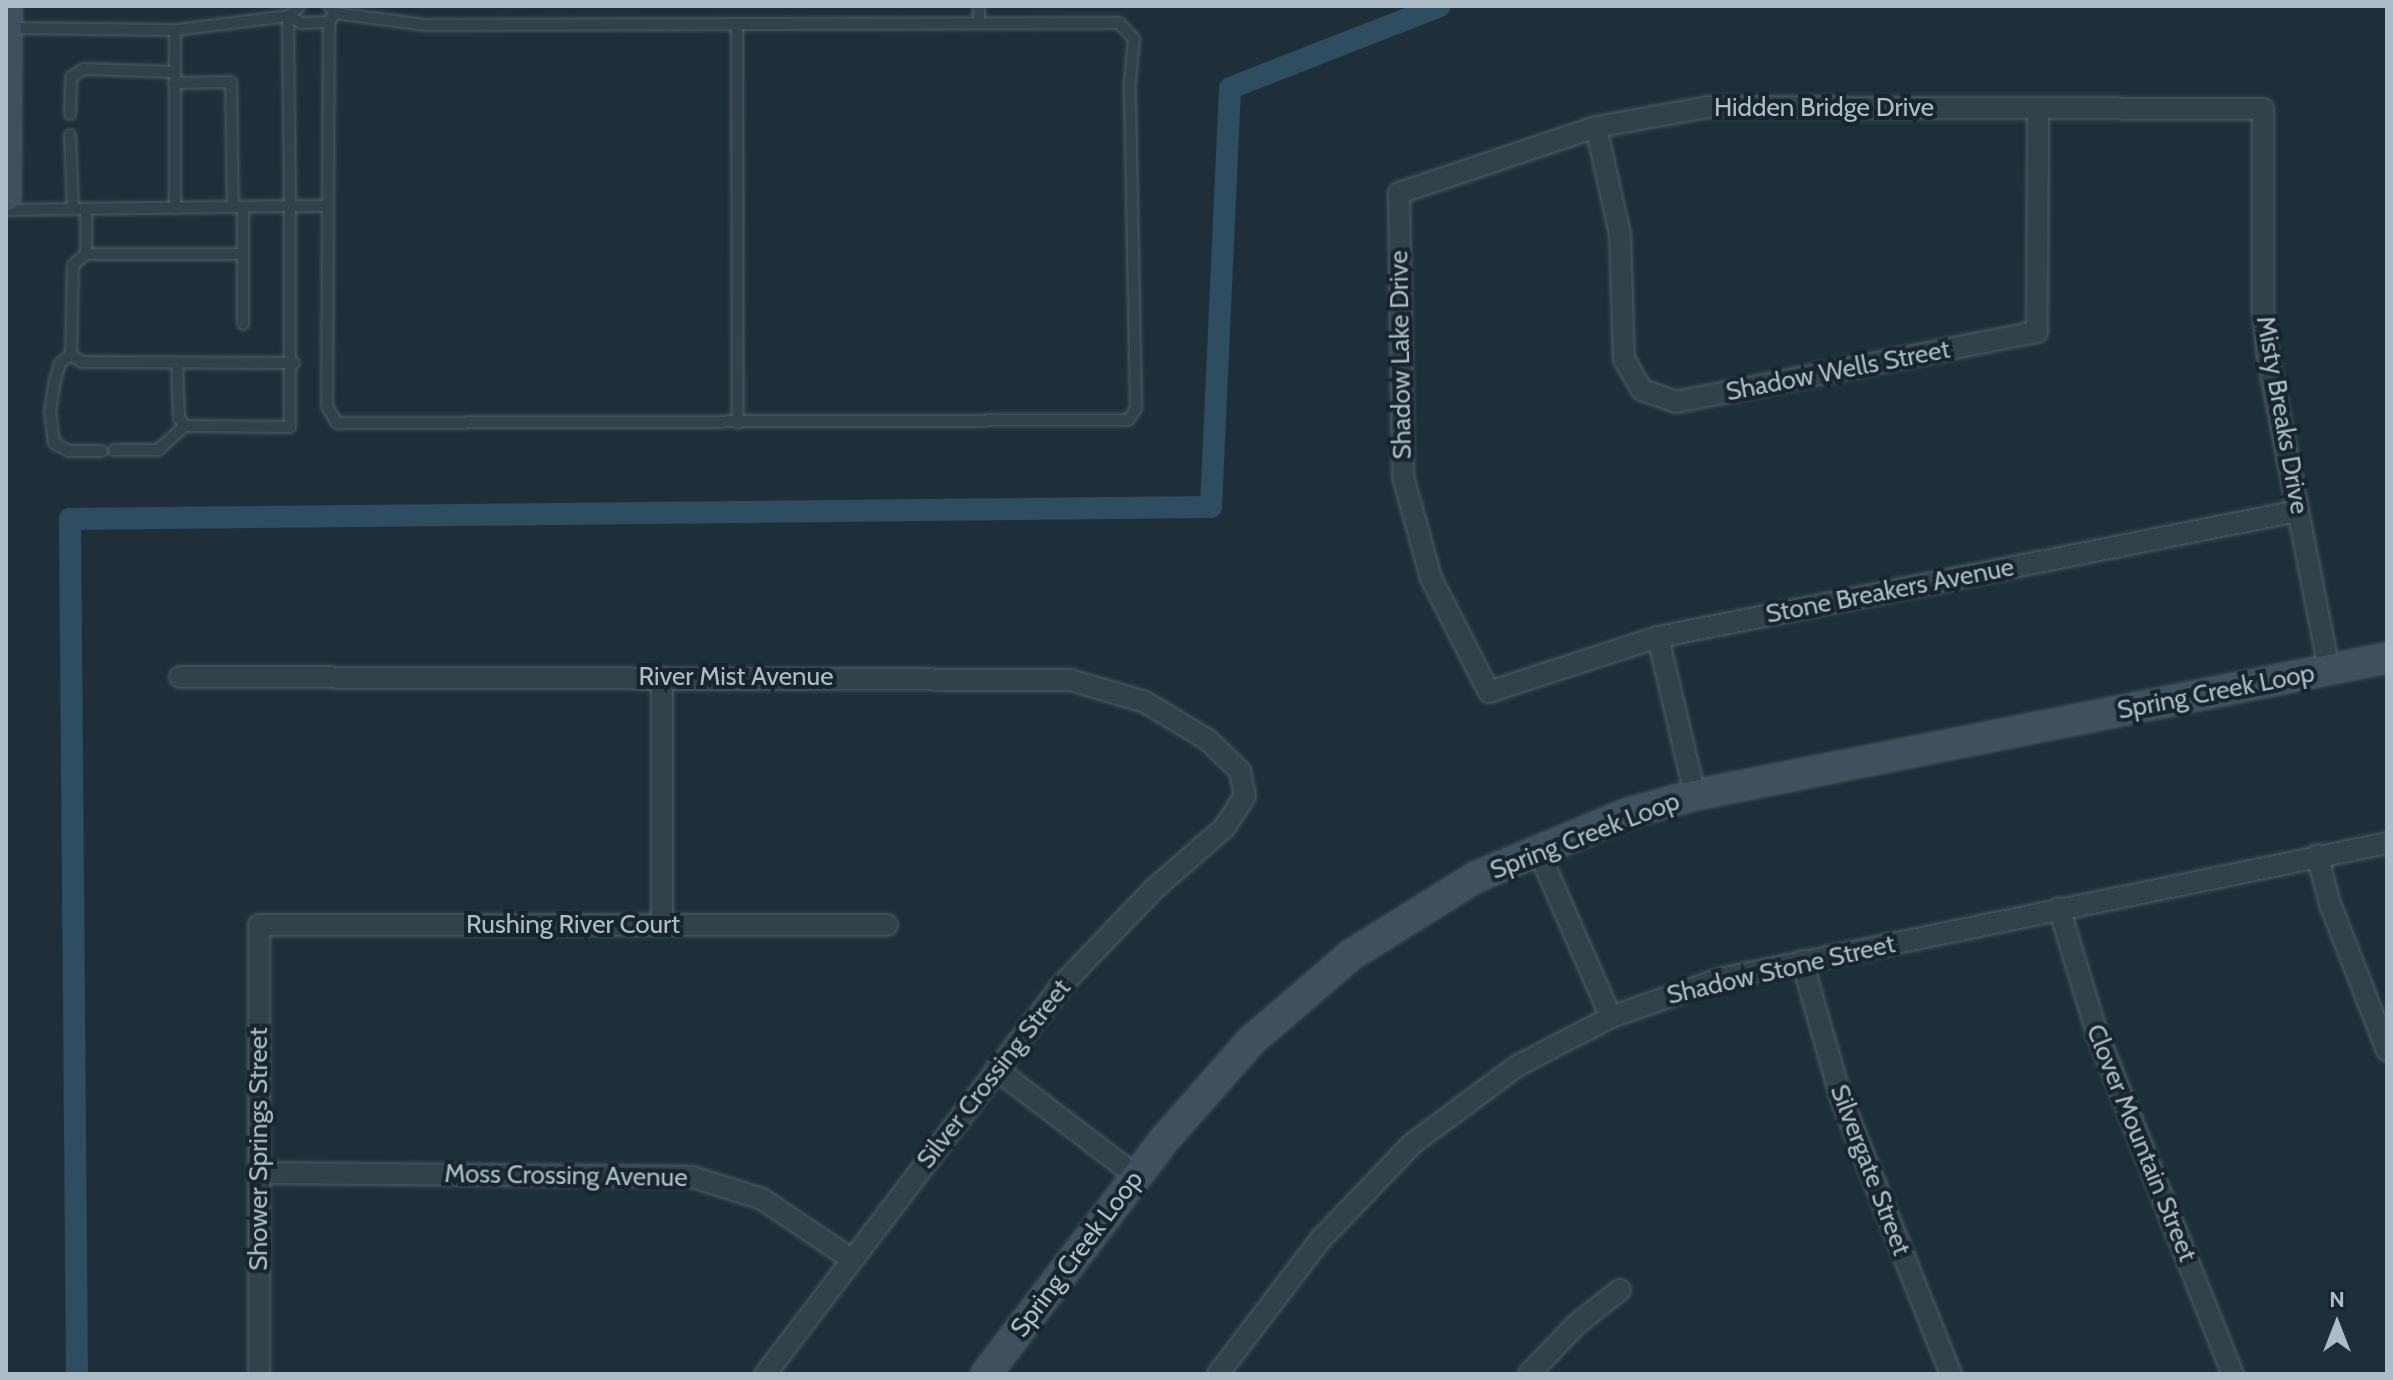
<!DOCTYPE html>
<html>
<head>
<meta charset="utf-8">
<style>
  body { margin:0 }
  #map { position:relative; width:2393px; height:1380px; overflow:hidden; background:#1f2f39; font-family:Cabin,sans-serif }
  div>[style] { position:absolute }
  .canal>* { height:22px; margin:-11px; padding:0 11px; transform-origin:11px; border-radius:11px; background:#2f4d60 }
  .roads { filter:drop-shadow(0 0 2px #505f67) drop-shadow(0 0 2px #505f67) }
  .lane>* { height:10px; margin:-5px; padding:0 5px; transform-origin:5px; border-radius:5px; background:#33414a }
  .street>* { height:20px; margin:-10px; padding:0 10px; transform-origin:10px; border-radius:10px; background:#33414a }
  .secondary>* { height:28px; margin:-14px; padding:0 14px; transform-origin:14px; border-radius:14px; background:#40515d }
  span { translate:-50% -50%; white-space:nowrap; text-align:center; line-height:1.15; -webkit-text-stroke:8px #18252e; paint-order:stroke }
  .street-label { font-size:26px; color:#adbcc6 }
  .frame { position:absolute; inset:0; border:8px solid #adbcc6; pointer-events:none }
  .north { position:absolute; left:2297px; top:1284px; width:80px; height:80px; -webkit-text-stroke:6px #18252e; paint-order:stroke; rotate:0deg; font-size:22px; font-weight:700; line-height:32px; text-align:center; color:#adbcc6 }
  .north::after { content:''; display:block; margin:auto; width:28px; height:36px; background:#adbcc6; clip-path:polygon(50% 0,100% 100%,50% 72%,0 100%) }
</style>
</head>
<body>
<div id="map">
  <div class="canal">
    <i style="left:77px;top:1374px;width:855px;rotate:-90.47deg"></i>
    <i style="left:70px;top:519px;width:1141px;rotate:-0.6deg"></i>
    <i style="left:1211px;top:507px;width:419px;rotate:-87.4deg"></i>
    <i style="left:1230px;top:88px;width:225px;rotate:-21.3deg"></i>
  </div>
  <div class="roads">
    <div class="lane">
      <i style="left:300px;top:6px;width:16px;rotate:140deg"></i>
      <i style="left:288px;top:16px;width:16px;rotate:27deg"></i>
      <i style="left:302px;top:23px;width:27px;rotate:-2deg"></i>
      <i style="left:329px;top:6px;width:9px;rotate:49deg"></i>
      <i style="left:335px;top:13px;width:11px;rotate:124deg"></i>
      <i style="left:329px;top:22px;width:384px;rotate:90.3deg"></i>
      <i style="left:327px;top:406px;width:20px;rotate:60deg"></i>
      <i style="left:337px;top:423px;width:791px;rotate:-0.22deg"></i>
      <i style="left:1128px;top:420px;width:14px;rotate:-54deg"></i>
      <i style="left:1136px;top:409px;width:327px;rotate:-91.1deg"></i>
      <i style="left:1130px;top:82px;width:43px;rotate:-84.7deg"></i>
      <i style="left:1134px;top:39px;width:22px;rotate:-133deg"></i>
      <i style="left:1119px;top:23px;width:694px;rotate:179.83deg"></i>
      <i style="left:425px;top:25px;width:91px;rotate:-172.4deg"></i>
      <i style="left:979px;top:6px;width:17px;rotate:90deg"></i>
      <i style="left:737px;top:24px;width:399px;rotate:89.9deg"></i>
      <i style="left:175px;top:30px;width:178px;rotate:90deg"></i>
      <i style="left:174px;top:83px;width:57px;rotate:-1deg"></i>
      <i style="left:231px;top:82px;width:125px;rotate:89.1deg"></i>
      <i style="left:70px;top:114px;width:37px;rotate:-88deg"></i>
      <i style="left:71px;top:77px;width:15px;rotate:-32deg"></i>
      <i style="left:84px;top:69px;width:90px;rotate:1.9deg"></i>
      <i style="left:70px;top:135px;width:74px;rotate:87.7deg"></i>
      <i style="left:243px;top:207px;width:117px;rotate:90deg"></i>
      <i style="left:86px;top:209px;width:45px;rotate:90deg"></i>
      <i style="left:86px;top:254px;width:17px;rotate:140deg"></i>
      <i style="left:73px;top:265px;width:90px;rotate:91.3deg"></i>
      <i style="left:71px;top:355px;width:13px;rotate:32deg"></i>
      <i style="left:82px;top:362px;width:212px;rotate:0.3deg"></i>
      <i style="left:6px;top:210px;width:284px;rotate:-0.8deg"></i>
      <i style="left:290px;top:206px;width:190px;rotate:-90.6deg"></i>
      <i style="left:288px;top:16px;width:114px;rotate:172.9deg"></i>
      <i style="left:175px;top:30px;width:166px;rotate:-179.3deg"></i>
      <i style="left:86px;top:254px;width:157px"></i>
      <i style="left:71px;top:355px;width:14px;rotate:144deg"></i>
      <i style="left:60px;top:363px;width:18px;rotate:106deg"></i>
      <i style="left:55px;top:380px;width:31px;rotate:99deg"></i>
      <i style="left:50px;top:411px;width:32px;rotate:83deg"></i>
      <i style="left:54px;top:443px;width:17px;rotate:28deg"></i>
      <i style="left:69px;top:451px;width:33px"></i>
      <i style="left:177px;top:363px;width:55px;rotate:87.9deg"></i>
      <i style="left:179px;top:418px;width:10px;rotate:53deg"></i>
      <i style="left:185px;top:426px;width:105px;rotate:0.5deg"></i>
      <i style="left:290px;top:427px;width:221px;rotate:-90deg"></i>
      <i style="left:290px;top:206px;width:38px"></i>
      <i style="left:114px;top:450px;width:44px"></i>
      <i style="left:158px;top:450px;width:36px;rotate:-42deg"></i>
    </div>
    <div class="street">
      <i style="left:1596px;top:127px;width:110px;rotate:77.4deg"></i>
      <i style="left:1620px;top:234px;width:125px;rotate:88.2deg"></i>
      <i style="left:1624px;top:359px;width:36px;rotate:60deg"></i>
      <i style="left:1642px;top:390px;width:36px;rotate:19deg"></i>
      <i style="left:1676px;top:402px;width:368px;rotate:-11deg"></i>
      <i style="left:2037px;top:332px;width:224px;rotate:-89.7deg"></i>
      <i style="left:2298px;top:511px;width:652px;rotate:168.86deg"></i>
      <i style="left:1658px;top:637px;width:178px;rotate:162deg"></i>
      <i style="left:1489px;top:692px;width:128px;rotate:-117deg"></i>
      <i style="left:1431px;top:578px;width:106px;rotate:-105.4deg"></i>
      <i style="left:1403px;top:476px;width:283px;rotate:-90.8deg"></i>
      <i style="left:1399px;top:193px;width:208px;rotate:-18.5deg"></i>
      <i style="left:1596px;top:127px;width:114px;rotate:-10.1deg"></i>
      <i style="left:1708px;top:107px;width:555px;rotate:0.21deg"></i>
      <i style="left:2263px;top:109px;width:201px;rotate:90deg"></i>
      <i style="left:2263px;top:310px;width:48px;rotate:84.1deg"></i>
      <i style="left:2268px;top:358px;width:318px;rotate:78.9deg"></i>
      <i style="left:1658px;top:637px;width:162px;rotate:76.8deg"></i>
      <i style="left:180px;top:677px;width:890px;rotate:0.19deg"></i>
      <i style="left:1070px;top:680px;width:78px;rotate:16.3deg"></i>
      <i style="left:1145px;top:702px;width:74px;rotate:31.1deg"></i>
      <i style="left:1208px;top:740px;width:45px;rotate:44.1deg"></i>
      <i style="left:1240px;top:771px;width:25px;rotate:79deg"></i>
      <i style="left:1245px;top:796px;width:37px;rotate:123deg"></i>
      <i style="left:1225px;top:827px;width:93px;rotate:138.9deg"></i>
      <i style="left:1155px;top:888px;width:136px;rotate:133.8deg"></i>
      <i style="left:1061px;top:986px;width:488px;rotate:127.3deg"></i>
      <i style="left:662px;top:677px;width:248px;rotate:90deg"></i>
      <i style="left:1537px;top:848px;width:184px;rotate:66.4deg"></i>
      <i style="left:2317px;top:855px;width:51px;rotate:75.1deg"></i>
      <i style="left:2330px;top:904px;width:157px;rotate:68.7deg"></i>
      <i style="left:2059px;top:908px;width:131px;rotate:73.1deg"></i>
      <i style="left:2097px;top:1033px;width:367px;rotate:68.3deg"></i>
      <i style="left:1802px;top:961px;width:142px;rotate:74.1deg"></i>
      <i style="left:1841px;top:1098px;width:297px;rotate:68.3deg"></i>
      <i style="left:996px;top:1069px;width:176px;rotate:37.4deg"></i>
      <i style="left:259px;top:1173px;width:433px;rotate:0.5deg"></i>
      <i style="left:692px;top:1177px;width:73px;rotate:17.4deg"></i>
      <i style="left:762px;top:1199px;width:107px;rotate:34deg"></i>
      <i style="left:259px;top:1374px;width:449px;rotate:-90deg"></i>
      <i style="left:259px;top:925px;width:628px"></i>
      <i style="left:1218px;top:1374px;width:170px;rotate:-52.7deg"></i>
      <i style="left:1321px;top:1239px;width:132px;rotate:-46.2deg"></i>
      <i style="left:1412px;top:1144px;width:131px;rotate:-36.6deg"></i>
      <i style="left:1517px;top:1066px;width:106px;rotate:-27.5deg"></i>
      <i style="left:1611px;top:1017px;width:115px;rotate:-19.2deg"></i>
      <i style="left:1720px;top:979px;width:681px;rotate:-11.52deg"></i>
      <i style="left:1529px;top:1374px;width:69px;rotate:-46.2deg"></i>
      <i style="left:1577px;top:1324px;width:55px;rotate:-38.3deg"></i>
    </div>
    <div class="secondary">
      <i style="left:6px;top:196px;width:190px;rotate:-89.7deg"></i>
      <i style="left:986px;top:1374px;width:295px;rotate:-52.7deg"></i>
      <i style="left:1165px;top:1139px;width:130px;rotate:-48.7deg"></i>
      <i style="left:1251px;top:1041px;width:132px;rotate:-40.7deg"></i>
      <i style="left:1351px;top:955px;width:147px;rotate:-32deg"></i>
      <i style="left:1476px;top:877px;width:166px;rotate:-22.7deg"></i>
      <i style="left:1629px;top:813px;width:68px;rotate:-15.3deg"></i>
      <i style="left:1695px;top:795px;width:705px;rotate:-11.2deg"></i>
    </div>
  </div>
  <div class="street-label">
    <span style="left:1824px;top:108px">Hidden Bridge Drive</span>
    <span style="left:1401px;top:355px;rotate:-91deg">Shadow Lake Drive</span>
    <span style="left:1838px;top:371px;rotate:-11deg">Shadow Wells Street</span>
    <span style="left:2282px;top:415px;rotate:80deg">Misty Breaks Drive</span>
    <span style="left:1890px;top:591px;rotate:-11deg">Stone Breakers Avenue</span>
    <span style="left:736px;top:677px">River Mist Avenue</span>
    <span style="left:2216px;top:692px;rotate:-11deg">Spring Creek Loop</span>
    <span style="left:1585px;top:836px;rotate:-21deg">Spring Creek Loop</span>
    <span style="left:573px;top:925px">Rushing River Court</span>
    <span style="left:1781px;top:970px;rotate:-13deg">Shadow Stone Street</span>
    <span style="left:994px;top:1074px;rotate:-52deg">Silver Crossing Street</span>
    <span style="left:2141px;top:1143px;rotate:68deg">Clover Mountain Street</span>
    <span style="left:259px;top:1149px;rotate:-90deg">Shower Springs Street</span>
    <span style="left:1870px;top:1170px;rotate:69deg">Silvergate Street</span>
    <span style="left:566px;top:1176px;rotate:1deg">Moss Crossing Avenue</span>
    <span style="left:1077px;top:1254px;rotate:-53deg">Spring Creek Loop</span>
  </div>
  <div class="frame"></div>
  <div class="north">N</div>
</div>
</body>
</html>
